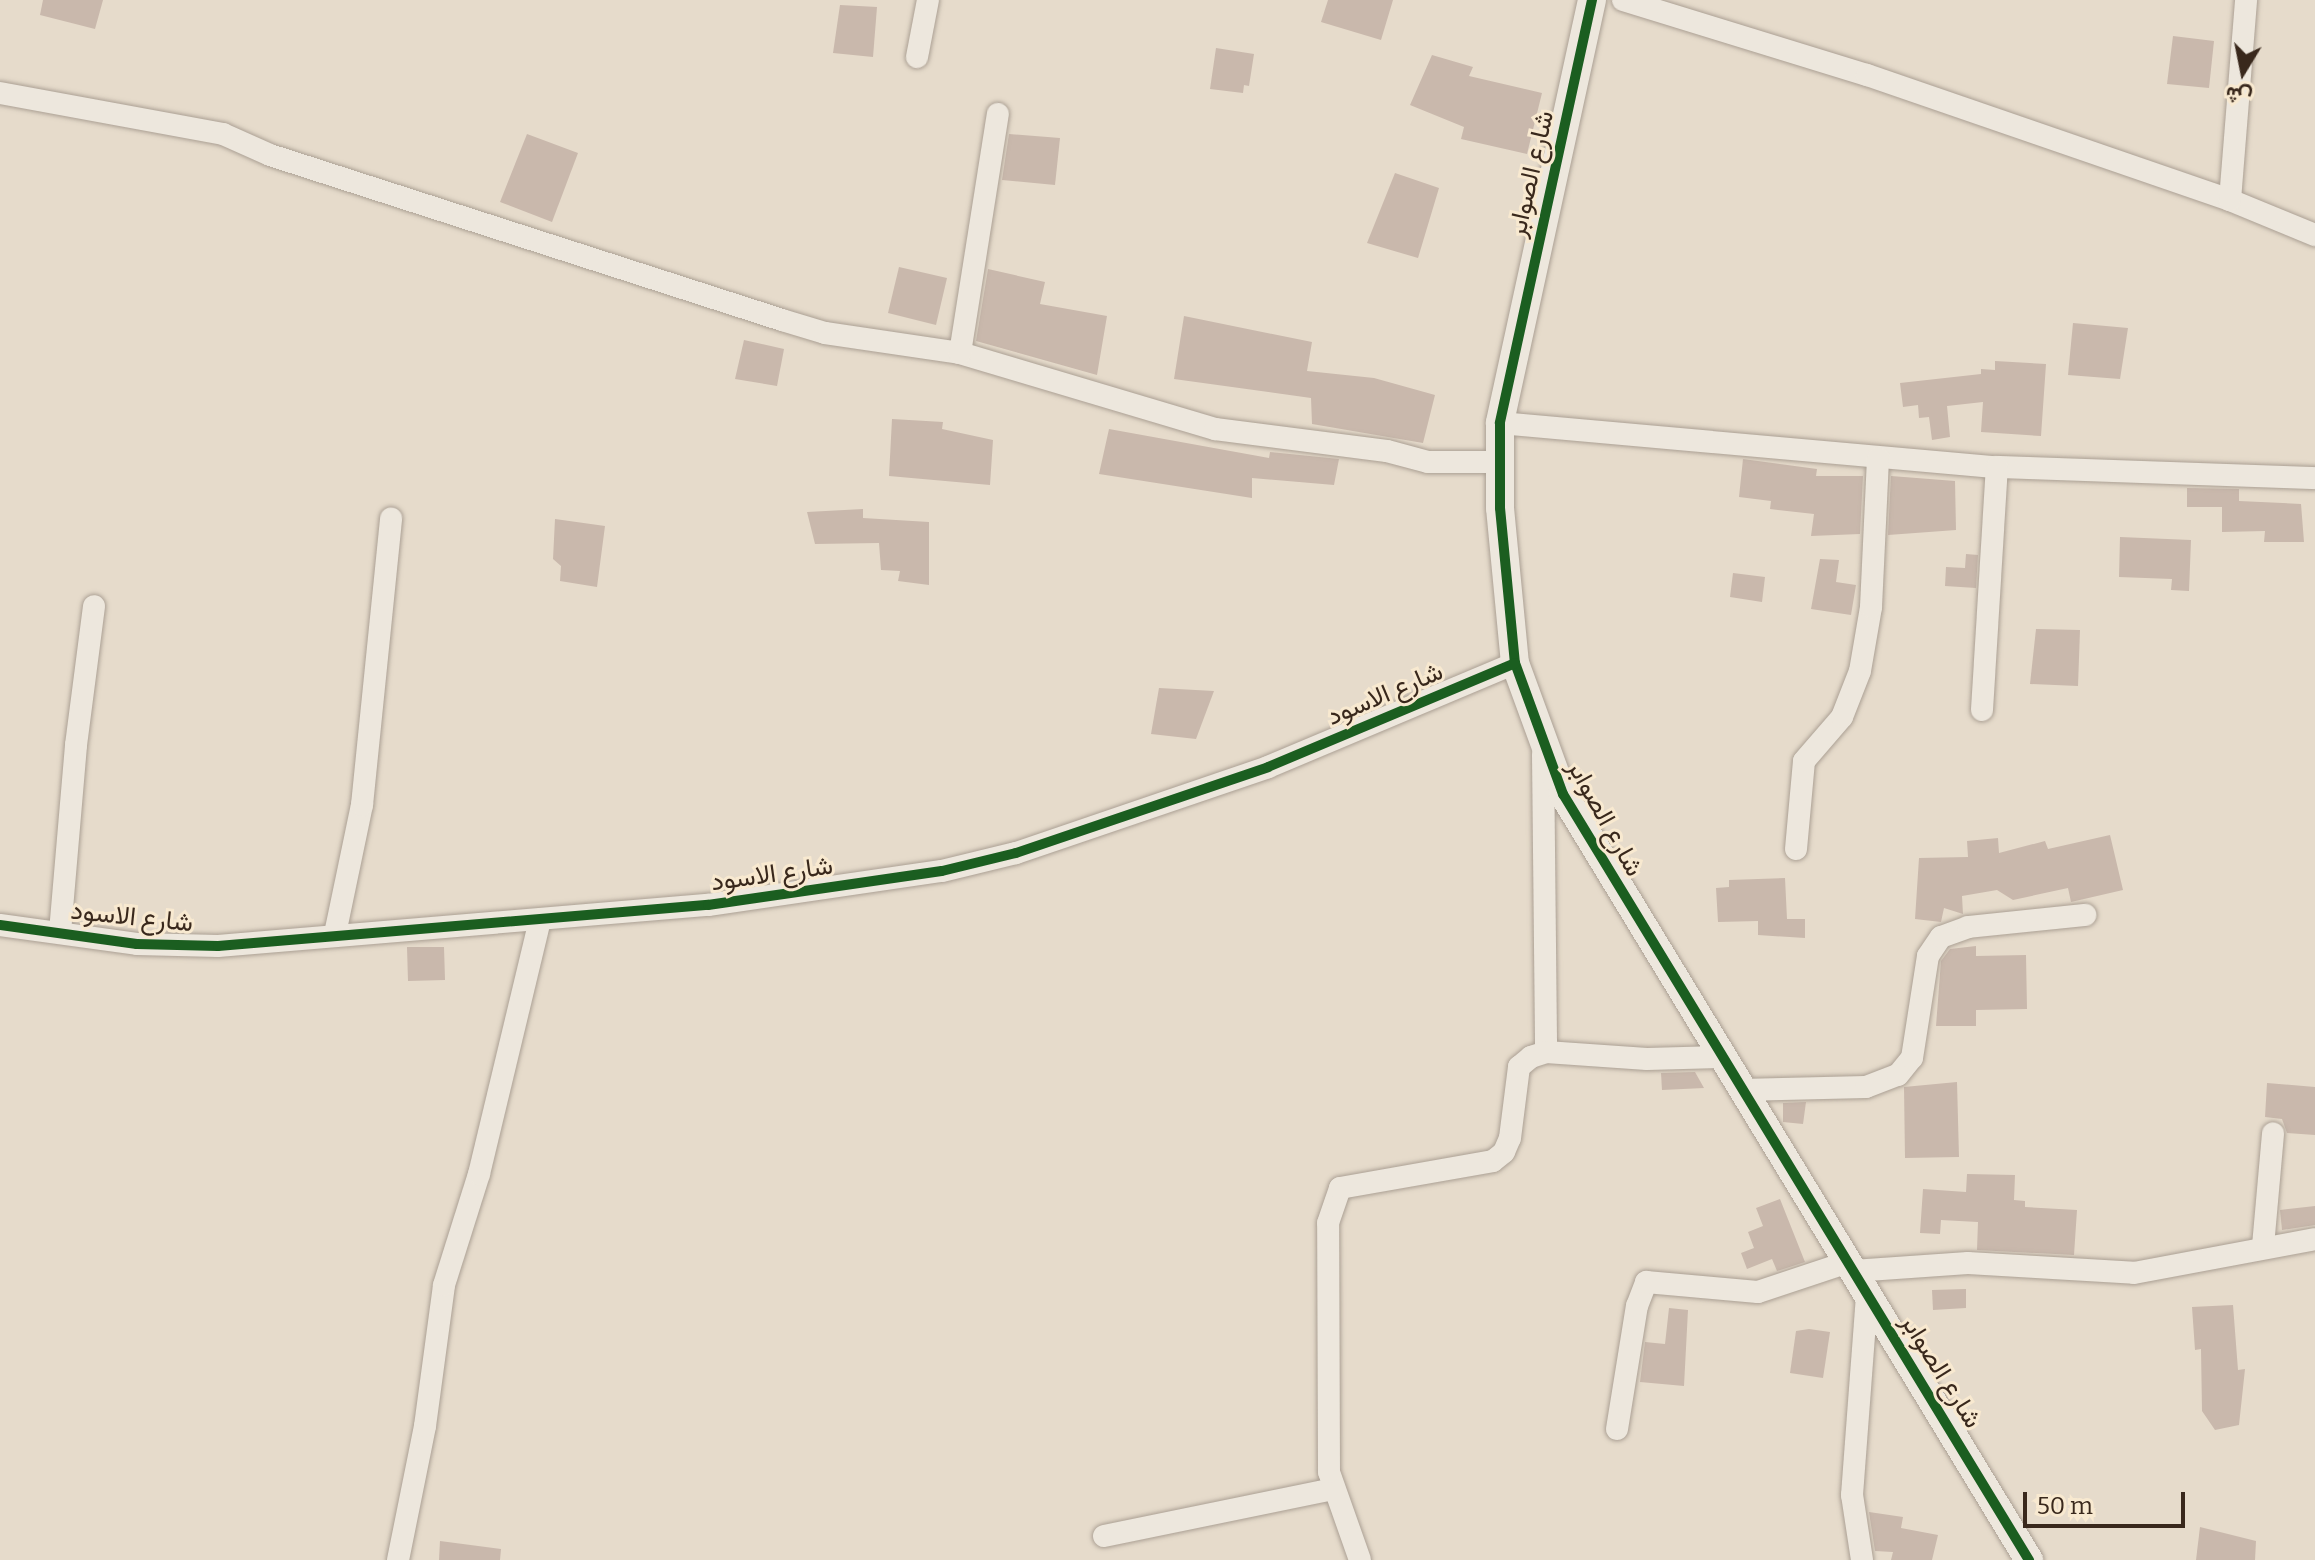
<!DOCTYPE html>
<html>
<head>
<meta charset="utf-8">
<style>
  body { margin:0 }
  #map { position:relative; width:2315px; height:1560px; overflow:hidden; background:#e6dbcb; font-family:Bitter,Vazirmatn,serif }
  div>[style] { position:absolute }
  .building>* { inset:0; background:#c9b8ac }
  .roads { filter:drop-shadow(0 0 2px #aba094) drop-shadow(0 0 2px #aba094) }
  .minor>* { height:22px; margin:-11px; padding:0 11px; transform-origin:11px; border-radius:11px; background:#ede7dd }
  .tertiary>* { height:28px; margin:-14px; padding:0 14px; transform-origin:14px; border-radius:14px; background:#ede7dd }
  .cycleway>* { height:10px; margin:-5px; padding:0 5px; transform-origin:5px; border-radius:5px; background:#1b5e20 }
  span { translate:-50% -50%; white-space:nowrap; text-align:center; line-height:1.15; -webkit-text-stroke:6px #f8e9d0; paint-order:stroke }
  .street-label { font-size:26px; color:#39281c }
  .north { position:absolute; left:2203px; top:32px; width:80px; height:80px; -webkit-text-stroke:6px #f8e9d0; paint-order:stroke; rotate:190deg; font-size:22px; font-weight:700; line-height:32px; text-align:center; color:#39281c }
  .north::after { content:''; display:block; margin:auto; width:28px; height:36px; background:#39281c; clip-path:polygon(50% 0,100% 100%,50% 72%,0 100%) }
  .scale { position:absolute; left:2023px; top:1492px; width:162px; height:36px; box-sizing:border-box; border:4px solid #39281c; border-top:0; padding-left:10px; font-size:24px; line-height:28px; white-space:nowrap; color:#39281c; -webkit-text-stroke:6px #f8e9d0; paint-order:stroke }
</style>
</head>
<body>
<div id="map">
  <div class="building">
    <i style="clip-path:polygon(43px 0,103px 0,95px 29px,40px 15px)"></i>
    <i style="clip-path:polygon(1328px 0,1393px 0,1381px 40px,1321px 22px)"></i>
    <i style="clip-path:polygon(840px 5px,877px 7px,873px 57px,833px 53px)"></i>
    <i style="clip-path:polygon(2173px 36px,2214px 41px,2209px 88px,2167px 84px)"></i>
    <i style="clip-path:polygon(1216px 48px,1254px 54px,1249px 86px,1244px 85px,1243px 93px,1210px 89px)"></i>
    <i style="clip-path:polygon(1432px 55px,1473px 67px,1469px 76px,1542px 93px,1527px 154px,1461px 139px,1464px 127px,1410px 105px)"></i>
    <i style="clip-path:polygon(527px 134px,578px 153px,552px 222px,500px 202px)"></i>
    <i style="clip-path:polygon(1009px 134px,1060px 138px,1055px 185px,1002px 180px)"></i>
    <i style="clip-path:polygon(1395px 173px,1439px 188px,1418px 258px,1367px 243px)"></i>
    <i style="clip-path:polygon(899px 267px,947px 278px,936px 325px,888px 313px)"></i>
    <i style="clip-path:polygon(988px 269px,1045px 282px,1040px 304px,1107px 316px,1097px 375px,976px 341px)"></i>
    <i style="clip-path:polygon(1184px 316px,1312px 342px,1307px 371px,1374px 378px,1435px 395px,1423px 443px,1312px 424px,1311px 398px,1174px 379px)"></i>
    <i style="clip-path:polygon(2073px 323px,2128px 328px,2120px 379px,2068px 375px)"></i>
    <i style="clip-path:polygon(744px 340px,784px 349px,777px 386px,735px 379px)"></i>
    <i style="clip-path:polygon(1995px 361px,2046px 364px,2041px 436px,1981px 432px,1983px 402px,1947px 406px,1950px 437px,1932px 440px,1929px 417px,1919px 418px,1918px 405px,1903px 407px,1900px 383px,1981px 374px,1981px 369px,1995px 370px)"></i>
    <i style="clip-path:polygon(892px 419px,943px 422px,942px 429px,993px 440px,990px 485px,889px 476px)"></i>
    <i style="clip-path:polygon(1109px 429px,1269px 458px,1270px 452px,1339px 459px,1334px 485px,1252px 478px,1252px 498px,1099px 474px)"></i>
    <i style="clip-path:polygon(1743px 459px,1817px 469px,1816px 476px,1863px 476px,1860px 534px,1811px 536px,1814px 514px,1770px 509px,1771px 501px,1739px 497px)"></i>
    <i style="clip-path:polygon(1891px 476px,1955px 481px,1956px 530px,1888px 535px)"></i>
    <i style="clip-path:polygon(2187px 488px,2239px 489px,2239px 501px,2301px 504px,2304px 542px,2264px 542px,2265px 531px,2222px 532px,2222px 507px,2187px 507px)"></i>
    <i style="clip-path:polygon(863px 509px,863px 518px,929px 522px,929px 585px,898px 581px,900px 571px,881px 570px,879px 543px,815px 544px,807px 512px)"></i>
    <i style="clip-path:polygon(555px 519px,605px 526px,597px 587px,560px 581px,561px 566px,553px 559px)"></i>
    <i style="clip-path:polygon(2120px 537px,2191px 540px,2189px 591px,2171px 590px,2172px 579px,2119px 577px)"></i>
    <i style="clip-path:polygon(1966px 554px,1978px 555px,1976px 588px,1945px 586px,1946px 567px,1965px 568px)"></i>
    <i style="clip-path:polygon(1820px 559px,1839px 560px,1836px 582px,1856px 585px,1851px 615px,1811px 609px)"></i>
    <i style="clip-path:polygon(1733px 573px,1765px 577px,1762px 602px,1730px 597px)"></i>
    <i style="clip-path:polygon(2036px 629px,2080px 630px,2078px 686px,2030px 684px)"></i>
    <i style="clip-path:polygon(1159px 688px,1214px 691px,1196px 739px,1151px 734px)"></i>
    <i style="clip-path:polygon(2110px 835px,2123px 890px,2071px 902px,2068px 888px,2013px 900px,1997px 890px,1962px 896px,1963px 914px,1944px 908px,1941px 922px,1915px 919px,1919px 858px,1968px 857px,1967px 841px,1998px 838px,1999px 853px,2045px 841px,2048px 849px)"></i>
    <i style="clip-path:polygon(1785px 878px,1787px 919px,1805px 919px,1805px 938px,1758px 935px,1758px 921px,1718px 922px,1716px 888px,1729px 887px,1729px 880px)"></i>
    <i style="clip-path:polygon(1976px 946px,1976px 956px,2026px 955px,2027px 1009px,1976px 1010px,1976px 1026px,1936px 1026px,1941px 961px,1950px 949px)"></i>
    <i style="clip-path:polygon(407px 947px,444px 947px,445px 980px,408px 981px)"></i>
    <i style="clip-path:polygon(1695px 1072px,1704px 1088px,1662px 1090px,1661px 1073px)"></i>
    <i style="clip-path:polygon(1957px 1082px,1959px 1157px,1905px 1158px,1904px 1087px)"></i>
    <i style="clip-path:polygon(2267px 1083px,2315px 1087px,2315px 1135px,2287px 1133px,2282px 1119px,2265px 1117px)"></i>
    <i style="clip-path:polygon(1806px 1102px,1803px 1124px,1783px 1122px,1783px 1103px)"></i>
    <i style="clip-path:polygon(1967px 1174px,2015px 1175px,2014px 1200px,2025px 1201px,2025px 1207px,2077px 1210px,2074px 1255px,1977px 1250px,1978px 1222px,1941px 1220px,1940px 1234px,1920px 1233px,1923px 1189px,1966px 1192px)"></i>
    <i style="clip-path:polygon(1780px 1199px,1805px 1262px,1777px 1271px,1772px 1259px,1747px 1269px,1741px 1253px,1754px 1248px,1748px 1232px,1763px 1226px,1756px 1208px)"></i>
    <i style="clip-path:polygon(2315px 1206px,2315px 1225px,2282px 1230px,2280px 1210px)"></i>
    <i style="clip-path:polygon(1966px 1289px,1966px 1308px,1933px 1310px,1932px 1290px)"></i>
    <i style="clip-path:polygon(2233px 1305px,2238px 1370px,2245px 1369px,2239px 1425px,2215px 1430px,2202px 1411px,2201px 1349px,2195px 1350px,2192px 1307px)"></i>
    <i style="clip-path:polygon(1669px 1308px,1688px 1310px,1684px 1386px,1640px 1382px,1645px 1342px,1665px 1344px)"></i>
    <i style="clip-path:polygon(1809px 1329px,1830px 1332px,1823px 1378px,1790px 1373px,1796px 1331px)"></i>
    <i style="clip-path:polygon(1869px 1512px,1903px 1517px,1901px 1528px,1938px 1535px,1932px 1560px,1891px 1560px,1893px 1552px,1875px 1551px)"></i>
    <i style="clip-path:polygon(2200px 1527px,2256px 1541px,2255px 1560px,2196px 1560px)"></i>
    <i style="clip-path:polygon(440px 1541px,501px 1549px,500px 1560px,439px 1560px)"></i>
  </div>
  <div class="roads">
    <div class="minor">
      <i style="left:1623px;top:0;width:255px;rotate:17.1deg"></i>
      <i style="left:1867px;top:75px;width:384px;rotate:19deg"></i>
      <i style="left:2230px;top:200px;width:92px;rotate:22.4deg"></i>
      <i style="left:917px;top:57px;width:58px;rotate:-79.1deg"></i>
      <i style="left:0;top:93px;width:227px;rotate:10.4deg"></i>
      <i style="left:223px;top:134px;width:51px;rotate:24.1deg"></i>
      <i style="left:270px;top:155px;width:538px;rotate:17.86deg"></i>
      <i style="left:782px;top:320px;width:45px;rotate:16.8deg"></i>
      <i style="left:825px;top:333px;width:136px;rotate:8.4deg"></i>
      <i style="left:960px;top:353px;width:266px;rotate:16.6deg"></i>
      <i style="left:1215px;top:429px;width:173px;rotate:7.3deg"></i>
      <i style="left:1387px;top:451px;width:42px;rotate:15deg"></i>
      <i style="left:1428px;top:462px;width:70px"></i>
      <i style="left:2230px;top:200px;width:201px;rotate:-85.4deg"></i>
      <i style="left:960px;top:353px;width:242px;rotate:-81deg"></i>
      <i style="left:1500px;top:423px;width:499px;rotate:5.1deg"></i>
      <i style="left:1997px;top:467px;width:318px;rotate:2deg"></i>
      <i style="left:1982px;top:710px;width:243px;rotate:-86.5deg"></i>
      <i style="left:1543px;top:754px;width:298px;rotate:89.4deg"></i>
      <i style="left:1796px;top:849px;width:88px;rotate:-84.8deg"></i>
      <i style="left:1804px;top:761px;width:58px;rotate:-49.2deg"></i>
      <i style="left:1842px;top:717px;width:49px;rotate:-68.6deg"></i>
      <i style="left:1860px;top:671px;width:65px;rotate:-80.2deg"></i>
      <i style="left:1871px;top:607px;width:149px;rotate:-87.3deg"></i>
      <i style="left:0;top:925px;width:138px;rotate:7.9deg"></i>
      <i style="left:137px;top:944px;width:81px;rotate:1.4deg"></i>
      <i style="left:218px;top:946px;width:492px;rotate:-4.8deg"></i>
      <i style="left:708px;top:905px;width:236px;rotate:-8.3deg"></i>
      <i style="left:942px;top:871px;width:76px;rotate:-13.7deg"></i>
      <i style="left:1016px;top:853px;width:266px;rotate:-18.8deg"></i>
      <i style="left:1268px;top:767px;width:268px;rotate:-22.8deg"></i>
      <i style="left:60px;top:932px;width:188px;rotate:-85.1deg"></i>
      <i style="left:76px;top:745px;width:140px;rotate:-82.6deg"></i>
      <i style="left:335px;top:934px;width:132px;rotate:-78.2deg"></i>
      <i style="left:362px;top:805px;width:288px;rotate:-84.2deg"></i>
      <i style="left:1740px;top:1090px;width:126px;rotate:-1.4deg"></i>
      <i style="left:1866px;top:1087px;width:34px;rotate:-21deg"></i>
      <i style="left:1898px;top:1075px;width:22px;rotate:-51deg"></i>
      <i style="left:1912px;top:1058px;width:103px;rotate:-81.1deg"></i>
      <i style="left:1928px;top:956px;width:23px;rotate:-56deg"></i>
      <i style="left:1941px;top:937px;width:29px;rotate:-20deg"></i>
      <i style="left:1968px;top:927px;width:118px;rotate:-5.9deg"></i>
      <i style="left:2263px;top:1246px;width:113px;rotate:-84.9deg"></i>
      <i style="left:1853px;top:1271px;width:115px;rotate:-4deg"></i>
      <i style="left:1968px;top:1263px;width:166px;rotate:3.4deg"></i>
      <i style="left:2134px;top:1273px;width:184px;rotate:-10.6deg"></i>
      <i style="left:1617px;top:1429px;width:125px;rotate:-80.8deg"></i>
      <i style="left:1637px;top:1306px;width:26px;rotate:-69deg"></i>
      <i style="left:1646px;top:1282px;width:112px;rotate:5.1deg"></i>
      <i style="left:1758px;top:1292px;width:95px;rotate:-18.4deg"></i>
      <i style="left:1104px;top:1536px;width:234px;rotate:-11.6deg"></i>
      <i style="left:398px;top:1560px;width:137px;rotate:-78.6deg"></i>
      <i style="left:425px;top:1426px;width:142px;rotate:-82.3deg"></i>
      <i style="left:444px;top:1285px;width:116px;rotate:-72.5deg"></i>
      <i style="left:479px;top:1174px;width:261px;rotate:-76.5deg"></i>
      <i style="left:1360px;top:1560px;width:93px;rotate:-109.4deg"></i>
      <i style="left:1329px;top:1472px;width:249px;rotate:-90.2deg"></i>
      <i style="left:1328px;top:1223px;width:37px;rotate:-71deg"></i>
      <i style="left:1340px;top:1188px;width:155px;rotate:-10deg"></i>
      <i style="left:1493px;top:1161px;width:14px;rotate:-39deg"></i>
      <i style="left:1504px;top:1152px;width:15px;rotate:-67deg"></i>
      <i style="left:1510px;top:1138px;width:72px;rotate:-82.8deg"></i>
      <i style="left:1519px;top:1067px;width:16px;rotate:-40deg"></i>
      <i style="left:1531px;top:1057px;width:16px;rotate:-18deg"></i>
      <i style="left:1546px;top:1052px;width:101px;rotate:4deg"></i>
      <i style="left:1647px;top:1059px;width:73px;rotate:-1.6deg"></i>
      <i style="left:1862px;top:1560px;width:66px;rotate:-98.7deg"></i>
      <i style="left:1852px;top:1495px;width:201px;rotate:-85.7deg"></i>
    </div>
    <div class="tertiary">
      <i style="left:1592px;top:0;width:433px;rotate:102.3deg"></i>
      <i style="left:1500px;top:423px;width:85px;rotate:90deg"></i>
      <i style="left:1500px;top:508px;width:156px;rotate:84.5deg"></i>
      <i style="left:1515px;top:663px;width:140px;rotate:69.9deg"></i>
      <i style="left:1563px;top:794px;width:897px;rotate:58.69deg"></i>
    </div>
  </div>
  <div class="cycleway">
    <i style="left:1592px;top:0;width:433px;rotate:102.3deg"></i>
    <i style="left:1500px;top:423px;width:85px;rotate:90deg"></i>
    <i style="left:1500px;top:508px;width:156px;rotate:84.5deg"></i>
    <i style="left:1515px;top:663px;width:140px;rotate:69.9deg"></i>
    <i style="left:1563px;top:794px;width:897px;rotate:58.69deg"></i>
    <i style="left:0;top:925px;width:138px;rotate:7.9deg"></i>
    <i style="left:137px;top:944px;width:81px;rotate:1.4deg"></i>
    <i style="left:218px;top:946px;width:492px;rotate:-4.8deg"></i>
    <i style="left:708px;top:905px;width:236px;rotate:-8.3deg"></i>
    <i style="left:942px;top:871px;width:76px;rotate:-13.7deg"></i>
    <i style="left:1016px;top:853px;width:266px;rotate:-18.8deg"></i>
    <i style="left:1268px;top:767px;width:268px;rotate:-22.8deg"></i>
  </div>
  <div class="street-label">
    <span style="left:1531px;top:174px;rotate:-77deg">شارع الصوابر</span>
    <span style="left:1385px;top:694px;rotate:-23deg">شارع الاسود</span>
    <span style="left:1605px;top:818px;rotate:61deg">شارع الصوابر</span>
    <span style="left:772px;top:874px;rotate:-8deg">شارع الاسود</span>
    <span style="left:132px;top:917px;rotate:6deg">شارع الاسود</span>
    <span style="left:1941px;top:1371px;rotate:58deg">شارع الصوابر</span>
  </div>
  <div class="north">ش</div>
  <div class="scale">50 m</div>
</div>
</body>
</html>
